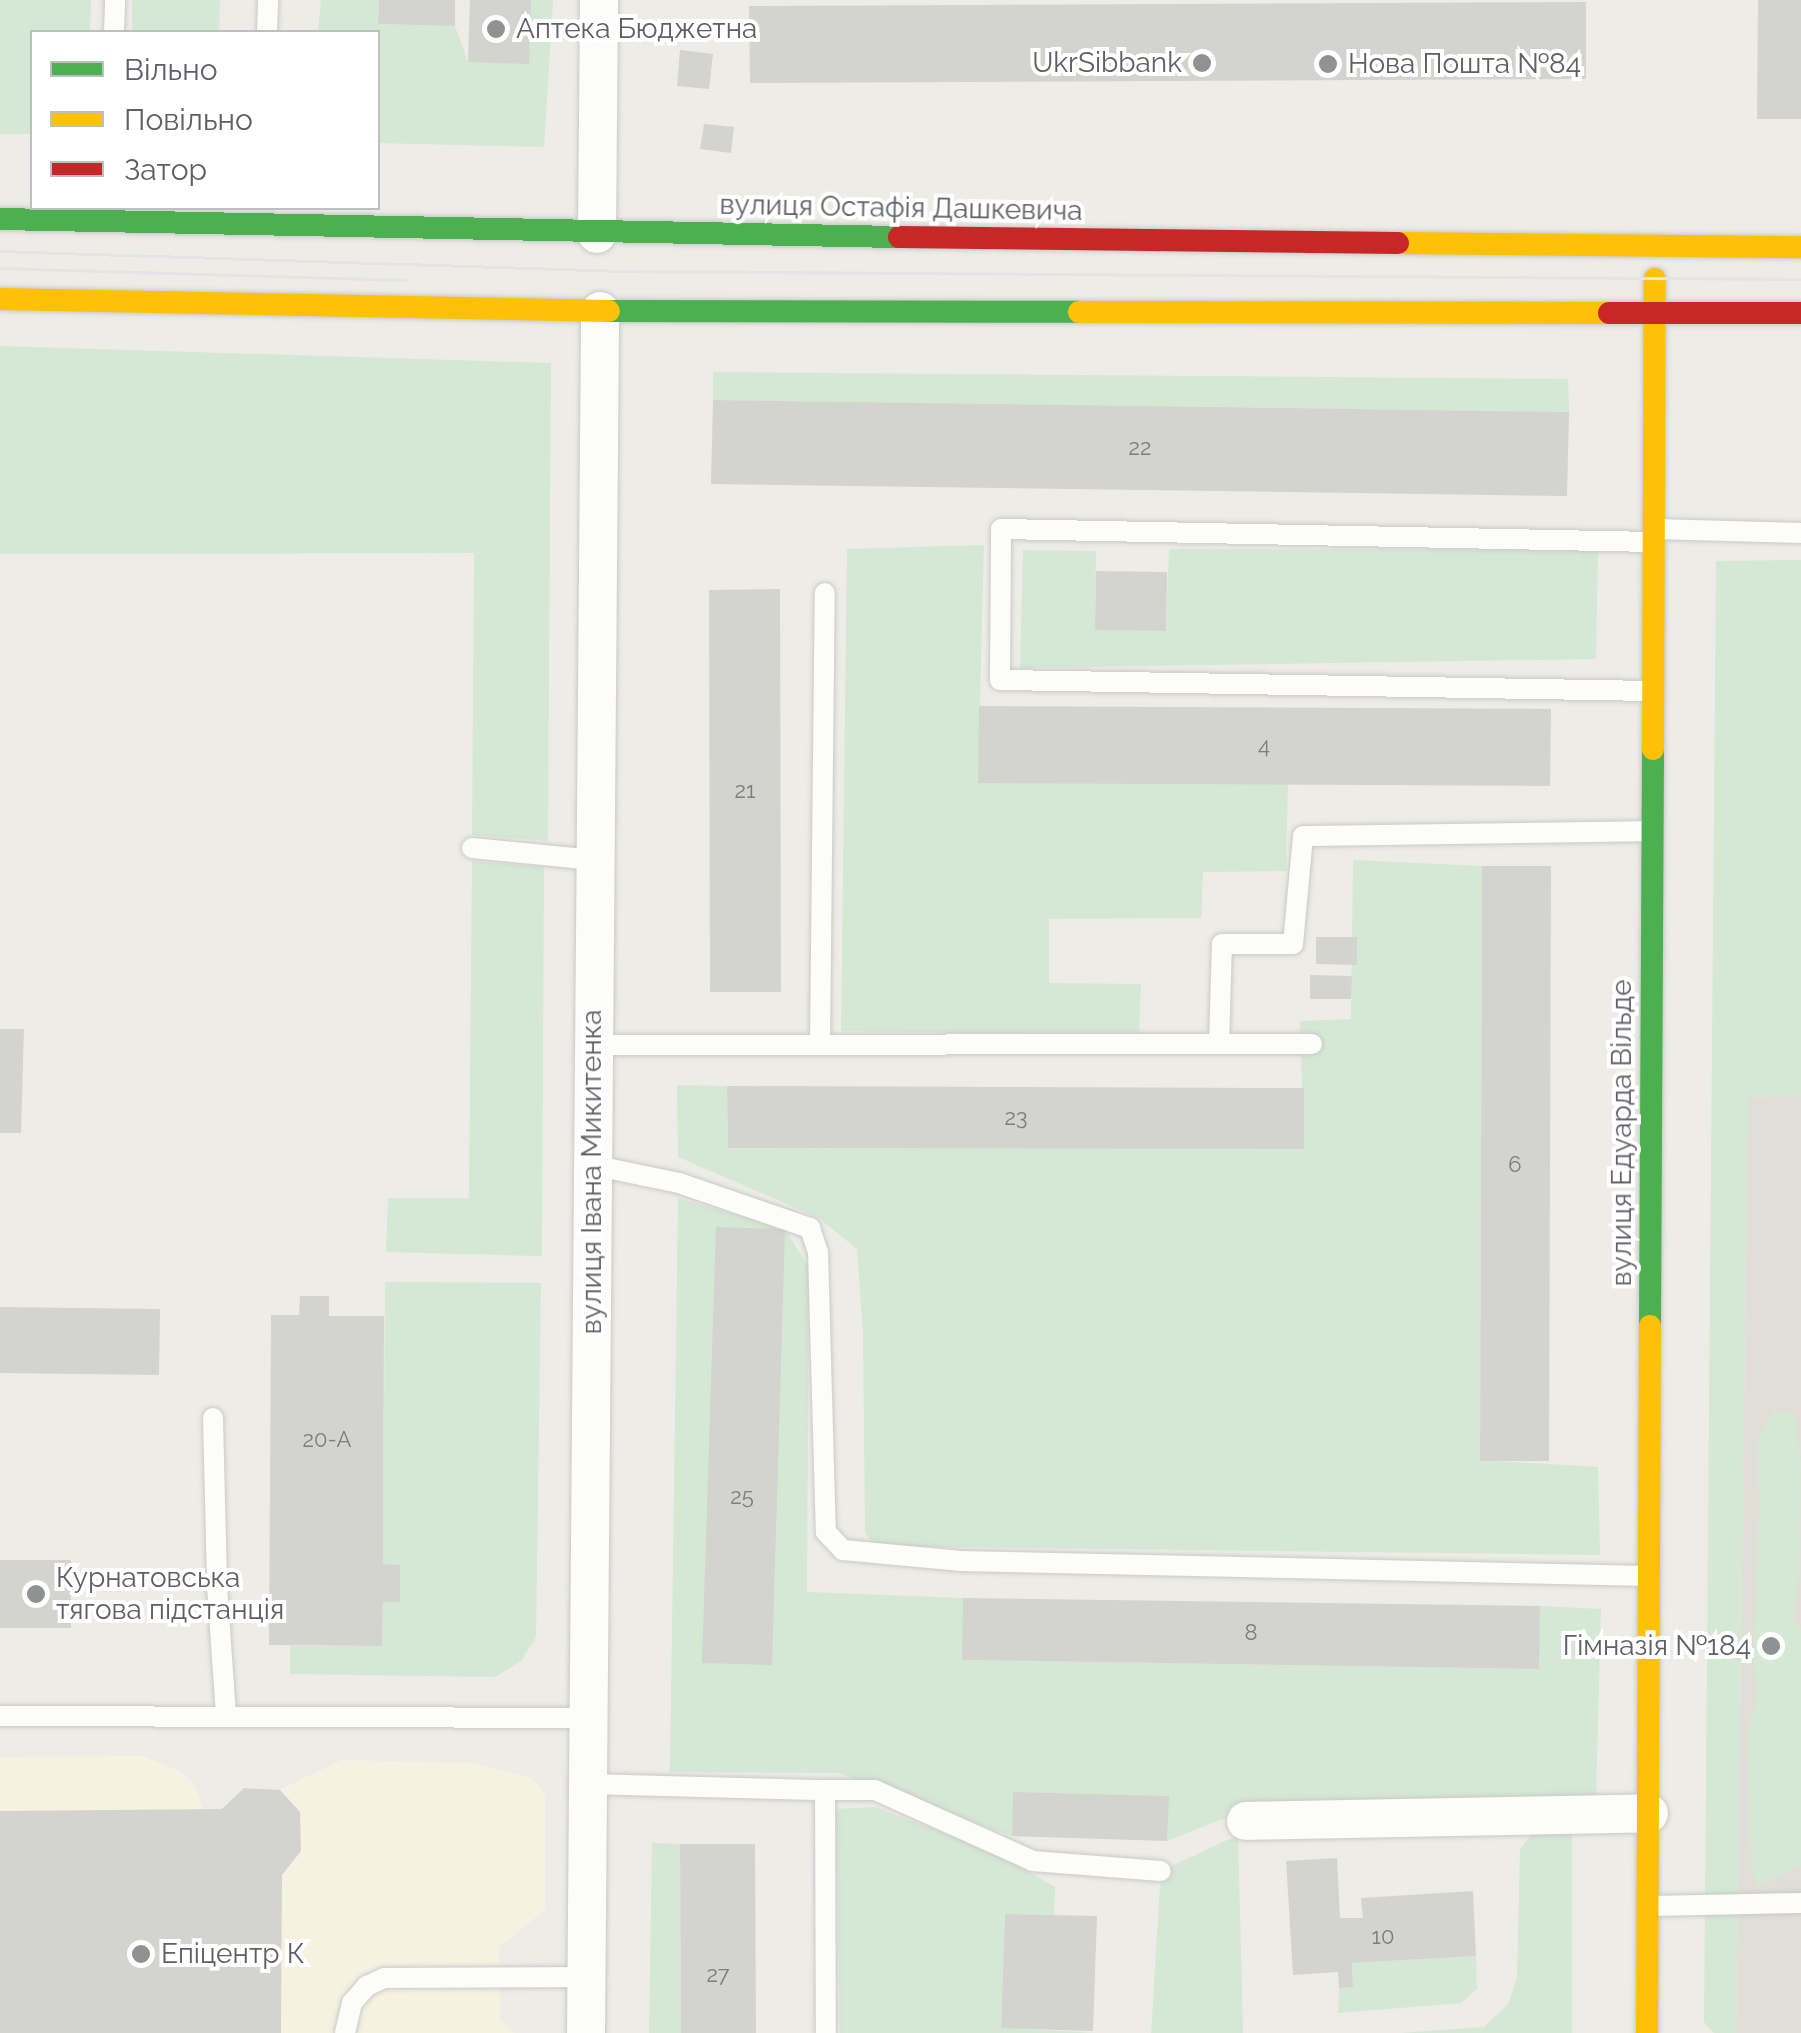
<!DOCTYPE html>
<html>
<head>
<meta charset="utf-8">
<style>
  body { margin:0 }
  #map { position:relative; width:1801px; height:2033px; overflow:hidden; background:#edece7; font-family:Raleway,sans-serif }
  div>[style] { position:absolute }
  .commercial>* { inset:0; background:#f6f2e1 }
  .education>* { inset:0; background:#e0ded7 }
  .green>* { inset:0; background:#d5e8d4 }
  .building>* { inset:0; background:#d3d3d0 }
  .roads { filter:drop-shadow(0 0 2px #c9c9c9) drop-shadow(0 0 2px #c9c9c9) }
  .lane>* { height:20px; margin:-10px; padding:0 10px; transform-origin:10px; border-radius:10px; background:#fcfcfb }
  .street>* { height:38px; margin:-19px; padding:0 19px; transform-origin:19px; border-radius:19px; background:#fcfcfb }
  .fast>* { height:22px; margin:-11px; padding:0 11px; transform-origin:11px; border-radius:11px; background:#4caf50 }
  .slow>* { height:22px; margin:-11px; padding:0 11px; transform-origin:11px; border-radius:11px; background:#ffc107 }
  .jam>* { height:22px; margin:-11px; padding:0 11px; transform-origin:11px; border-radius:11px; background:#c62828 }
  .tram>* { height:2.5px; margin:-1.25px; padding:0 1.25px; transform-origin:1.25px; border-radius:1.25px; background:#e3e4e3 }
  .dots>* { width:28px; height:28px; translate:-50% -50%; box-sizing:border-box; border:5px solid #fff; border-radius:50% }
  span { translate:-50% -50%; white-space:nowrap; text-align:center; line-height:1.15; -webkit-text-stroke:8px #fff; paint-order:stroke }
  .number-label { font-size:22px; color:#7c7e81 }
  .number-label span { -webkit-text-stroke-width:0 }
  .poi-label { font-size:28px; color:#5d6065 }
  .left { translate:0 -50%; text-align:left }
  .right { translate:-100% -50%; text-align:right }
  .street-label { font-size:28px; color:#5d6065 }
  .legend { position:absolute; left:30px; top:30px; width:350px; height:180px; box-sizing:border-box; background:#fff; border:2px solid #bebfc1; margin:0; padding:12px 18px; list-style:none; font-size:30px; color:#5d6065 }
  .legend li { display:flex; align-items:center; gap:20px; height:50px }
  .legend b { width:50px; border:2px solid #bebfc1 }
</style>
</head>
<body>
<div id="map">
  <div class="commercial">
    <i style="clip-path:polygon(143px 1756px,183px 1773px,195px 1786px,203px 1809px,222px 1809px,244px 1788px,280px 1790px,341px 1760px,473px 1763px,532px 1778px,545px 1794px,545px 1910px,499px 1947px,500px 2019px,514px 2033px,0 2033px,0 1757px)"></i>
  </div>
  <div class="education">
    <i style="clip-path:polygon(1801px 1095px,1801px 2033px,1736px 2033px,1748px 1097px)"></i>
  </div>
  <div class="green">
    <i style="clip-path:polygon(0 0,91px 0,90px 32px,32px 32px,32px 134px,0 134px)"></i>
    <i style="clip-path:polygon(132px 0,220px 0,219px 32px,132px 32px)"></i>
    <i style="clip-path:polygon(321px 0,379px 0,378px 24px,455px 26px,468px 62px,531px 0,553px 0,544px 147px,378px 143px,378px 32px,318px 32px)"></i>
    <i style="clip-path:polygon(0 346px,551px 363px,548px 841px,472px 835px,474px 553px,0 554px)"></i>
    <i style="clip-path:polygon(713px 372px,1568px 379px,1569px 412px,713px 400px)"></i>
    <i style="clip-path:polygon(984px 545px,978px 782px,1288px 784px,1286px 871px,1203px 872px,1201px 918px,1049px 919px,1049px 983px,1141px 984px,1139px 1035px,841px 1031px,847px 549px)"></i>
    <i style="clip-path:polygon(1169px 549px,1598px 550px,1596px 659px,1020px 668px,1023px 550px,1096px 551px,1095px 629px,1166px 631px)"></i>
    <i style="clip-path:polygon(1801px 560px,1801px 1095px,1748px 1097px,1736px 2033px,1714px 2033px,1704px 2022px,1716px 561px)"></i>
    <i style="clip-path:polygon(1353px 860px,1482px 866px,1480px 1460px,1598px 1467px,1600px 1555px,873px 1546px,865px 1532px,863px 1333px,857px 1249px,819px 1218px,678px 1157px,677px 1085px,727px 1086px,728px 1148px,1304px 1149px,1300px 1021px,1351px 1019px)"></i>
    <i style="clip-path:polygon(472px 861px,544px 867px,542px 1256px,386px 1252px,388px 1198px,469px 1198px)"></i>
    <i style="clip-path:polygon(678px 1198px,785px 1229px,809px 1268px,807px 1592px,963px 1598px,963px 1660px,1538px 1669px,1540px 1606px,1601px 1609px,1596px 1800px,1245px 1810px,1167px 1841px,1168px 1796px,1014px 1792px,1012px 1836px,838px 1773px,670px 1772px)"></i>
    <i style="clip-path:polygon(385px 1282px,541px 1283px,536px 1637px,521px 1661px,495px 1677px,290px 1674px,290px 1646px,382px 1646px,383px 1602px,400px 1601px,400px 1565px,383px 1564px)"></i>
    <i style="clip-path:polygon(1773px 1410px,1794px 1413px,1801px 1463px,1799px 1575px,1793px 1618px,1801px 1629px,1801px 1864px,1759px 1886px,1751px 1871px,1747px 1738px,1757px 1695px,1753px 1660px,1759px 1506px,1757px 1440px)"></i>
    <i style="clip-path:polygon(875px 1807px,996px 1853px,1055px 1887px,1054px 1915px,1005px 1914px,1001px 2027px,1093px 2033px,840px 2033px,836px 1809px)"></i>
    <i style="clip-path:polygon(1533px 1832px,1572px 1832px,1572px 2033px,1400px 2033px,1484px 2027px,1508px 2004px,1517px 1978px,1520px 1850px)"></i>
    <i style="clip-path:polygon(1238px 1835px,1243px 2033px,1151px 2033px,1161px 1871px)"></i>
    <i style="clip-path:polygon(652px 1843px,680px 1844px,681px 2033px,649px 2033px)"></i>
    <i style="clip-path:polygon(1476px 1956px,1477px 1989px,1461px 2003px,1338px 2013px,1339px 1988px,1353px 1987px,1352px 1963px)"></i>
  </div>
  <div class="building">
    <i style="clip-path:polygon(379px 0,455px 0,455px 26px,378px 24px)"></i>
    <i style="clip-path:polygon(470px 0,531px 0,529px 64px,468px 62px)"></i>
    <i style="clip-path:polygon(1758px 0,1801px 0,1801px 119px,1757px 119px)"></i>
    <i style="clip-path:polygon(1586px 2px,1586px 79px,750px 83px,749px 6px)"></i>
    <i style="clip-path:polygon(680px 50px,713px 54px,709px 89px,677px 86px)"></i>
    <i style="clip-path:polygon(704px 124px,734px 127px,731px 153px,700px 149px)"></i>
    <i style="clip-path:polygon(713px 400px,1569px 412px,1567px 496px,711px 484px)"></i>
    <i style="clip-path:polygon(1096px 571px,1167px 572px,1166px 631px,1095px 630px)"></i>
    <i style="clip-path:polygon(780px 589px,781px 992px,710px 992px,709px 590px)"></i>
    <i style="clip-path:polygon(979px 706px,1551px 709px,1550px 786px,978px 783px)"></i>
    <i style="clip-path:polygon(1482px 866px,1551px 866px,1549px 1461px,1480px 1461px)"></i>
    <i style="clip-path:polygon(1316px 937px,1357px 937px,1357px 965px,1316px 964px)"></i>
    <i style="clip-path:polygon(1310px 975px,1352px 976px,1351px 999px,1310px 999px)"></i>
    <i style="clip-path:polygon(0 1029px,24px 1029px,21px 1133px,0 1133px)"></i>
    <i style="clip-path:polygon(727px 1086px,1304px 1088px,1304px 1149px,728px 1148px)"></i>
    <i style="clip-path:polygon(716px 1227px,785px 1229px,772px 1665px,702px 1663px)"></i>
    <i style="clip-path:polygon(300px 1296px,329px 1296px,329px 1316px,384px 1316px,383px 1564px,400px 1565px,400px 1602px,383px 1602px,382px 1646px,269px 1645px,271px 1315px,299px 1315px)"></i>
    <i style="clip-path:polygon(0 1307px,160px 1309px,159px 1375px,0 1373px)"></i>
    <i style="clip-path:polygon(0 1560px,71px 1560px,71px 1628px,0 1628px)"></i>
    <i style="clip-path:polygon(963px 1598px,1540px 1606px,1539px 1669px,962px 1660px)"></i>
    <i style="clip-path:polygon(244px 1788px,280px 1790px,300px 1812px,301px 1851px,282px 1875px,281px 2033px,0 2033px,0 1811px,222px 1809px)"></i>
    <i style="clip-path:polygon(1013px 1792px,1169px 1796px,1167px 1841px,1012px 1836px)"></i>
    <i style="clip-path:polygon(680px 1844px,755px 1844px,756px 2033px,681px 2033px)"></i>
    <i style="clip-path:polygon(1337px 1858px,1340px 1918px,1363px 1918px,1361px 1898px,1473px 1891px,1476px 1956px,1352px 1963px,1353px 1987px,1339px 1988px,1338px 1972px,1293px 1975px,1286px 1861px)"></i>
    <i style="clip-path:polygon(1005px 1914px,1097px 1916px,1093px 2031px,1001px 2028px)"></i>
  </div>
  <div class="roads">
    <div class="lane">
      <i style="left:114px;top:32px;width:32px;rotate:-88deg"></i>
      <i style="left:267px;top:32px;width:32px;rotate:-88deg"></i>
      <i style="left:1655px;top:529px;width:146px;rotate:1.6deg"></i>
      <i style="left:1652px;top:691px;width:652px;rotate:-179.03deg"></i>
      <i style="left:1000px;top:680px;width:151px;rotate:-89.6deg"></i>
      <i style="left:1001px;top:529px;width:653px;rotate:1.14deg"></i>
      <i style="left:472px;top:848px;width:123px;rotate:5.6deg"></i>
      <i style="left:1219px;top:1044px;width:100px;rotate:-88.3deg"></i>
      <i style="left:1222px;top:944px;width:71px"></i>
      <i style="left:1293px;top:944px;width:108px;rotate:-84.7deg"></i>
      <i style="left:1303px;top:836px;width:348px;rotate:-0.8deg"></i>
      <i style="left:593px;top:1045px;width:719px;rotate:-0.08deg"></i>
      <i style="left:820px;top:1045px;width:452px;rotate:-89.4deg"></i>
      <i style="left:592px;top:1165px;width:89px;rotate:11.7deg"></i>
      <i style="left:679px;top:1183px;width:139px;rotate:19deg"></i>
      <i style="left:810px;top:1228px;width:25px;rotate:72deg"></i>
      <i style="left:818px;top:1252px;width:280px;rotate:88.4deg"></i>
      <i style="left:826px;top:1532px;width:25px;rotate:47deg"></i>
      <i style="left:843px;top:1550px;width:119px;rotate:5.3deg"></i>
      <i style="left:961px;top:1561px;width:686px;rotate:1.25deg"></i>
      <i style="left:213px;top:1418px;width:168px;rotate:88.6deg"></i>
      <i style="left:217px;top:1586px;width:129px;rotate:86deg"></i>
      <i style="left:0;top:1716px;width:588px;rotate:0.19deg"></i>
      <i style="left:588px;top:1784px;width:237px;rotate:1.5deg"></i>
      <i style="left:825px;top:1790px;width:243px;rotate:89.8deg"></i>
      <i style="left:825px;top:1790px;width:50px"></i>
      <i style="left:875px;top:1790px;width:173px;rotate:24.2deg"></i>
      <i style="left:1033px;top:1861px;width:128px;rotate:4.5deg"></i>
      <i style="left:1648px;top:1906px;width:153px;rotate:-1.1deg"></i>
      <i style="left:345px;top:2033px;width:31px;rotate:-77deg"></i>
      <i style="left:352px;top:2003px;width:23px;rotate:-49deg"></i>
      <i style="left:367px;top:1986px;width:19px;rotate:-25deg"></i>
      <i style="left:384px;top:1978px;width:202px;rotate:-0.3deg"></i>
    </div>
    <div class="street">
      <i style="left:597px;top:234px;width:234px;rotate:-89.5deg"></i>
      <i style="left:1246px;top:1821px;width:403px;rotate:-1.1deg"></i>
      <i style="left:586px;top:2033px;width:1722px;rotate:-89.53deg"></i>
    </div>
    <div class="fast">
      <i style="left:0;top:219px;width:899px;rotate:1.15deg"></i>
      <i style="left:609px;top:311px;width:470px;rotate:0.1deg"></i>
      <i style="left:1650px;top:1326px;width:577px;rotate:-89.7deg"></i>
    </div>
    <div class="slow">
      <i style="left:1398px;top:243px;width:403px;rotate:0.6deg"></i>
      <i style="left:0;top:299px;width:609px;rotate:1.13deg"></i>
      <i style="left:1079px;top:312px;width:530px;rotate:0.11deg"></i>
      <i style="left:1653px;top:749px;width:470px;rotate:-89.8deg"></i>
      <i style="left:1647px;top:2033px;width:707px;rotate:-89.76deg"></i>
    </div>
    <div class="jam">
      <i style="left:899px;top:237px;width:499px;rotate:0.7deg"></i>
      <i style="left:1609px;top:313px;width:192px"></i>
    </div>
  </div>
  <div class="tram">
    <i style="left:0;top:251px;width:624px;rotate:1.84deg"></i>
    <i style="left:624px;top:271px;width:1177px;rotate:0.39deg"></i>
    <i style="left:0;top:268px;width:405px;rotate:1.7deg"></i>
  </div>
  <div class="dots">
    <i style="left:496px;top:29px;background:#8f9192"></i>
    <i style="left:1202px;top:63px;background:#8f9192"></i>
    <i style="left:1328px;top:64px;background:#8f9192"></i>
    <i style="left:36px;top:1594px;background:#8f9192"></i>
    <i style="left:1771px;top:1646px;background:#8f9192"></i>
    <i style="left:141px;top:1954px;background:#8f9192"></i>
  </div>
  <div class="number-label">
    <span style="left:1140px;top:448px">22</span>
    <span style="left:1264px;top:746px">4</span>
    <span style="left:745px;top:791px">21</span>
    <span style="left:1016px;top:1118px">23</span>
    <span style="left:1515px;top:1165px">6</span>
    <span style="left:327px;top:1440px">20-А</span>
    <span style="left:742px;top:1497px">25</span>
    <span style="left:1251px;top:1633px">8</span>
    <span style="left:1383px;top:1937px">10</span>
    <span style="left:718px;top:1975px">27</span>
  </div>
  <div class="poi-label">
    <span class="left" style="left:516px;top:29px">Аптека Бюджетна</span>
    <span class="right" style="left:1182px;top:63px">UkrSibbank</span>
    <span class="left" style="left:1348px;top:64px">Нова Пошта №84</span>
    <span class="left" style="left:56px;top:1594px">Курнатовська<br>тягова пiдстанцiя</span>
    <span class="right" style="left:1751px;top:1646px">Гімназія №184</span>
    <span class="left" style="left:161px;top:1954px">Епіцентр К</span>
  </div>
  <div class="street-label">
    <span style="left:901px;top:208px;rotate:1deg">вулиця Остафія Дашкевича</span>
    <span style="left:1622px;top:1133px;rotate:-90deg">вулиця Едуарда Вільде</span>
    <span style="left:592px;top:1172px;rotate:-90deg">вулиця Івана Микитенка</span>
  </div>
  <ul class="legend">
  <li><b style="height:12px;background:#4caf50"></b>Вільно</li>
  <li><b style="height:12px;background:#ffc107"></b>Повільно</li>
  <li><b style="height:12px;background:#c62828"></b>Затор</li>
  </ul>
</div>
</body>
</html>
